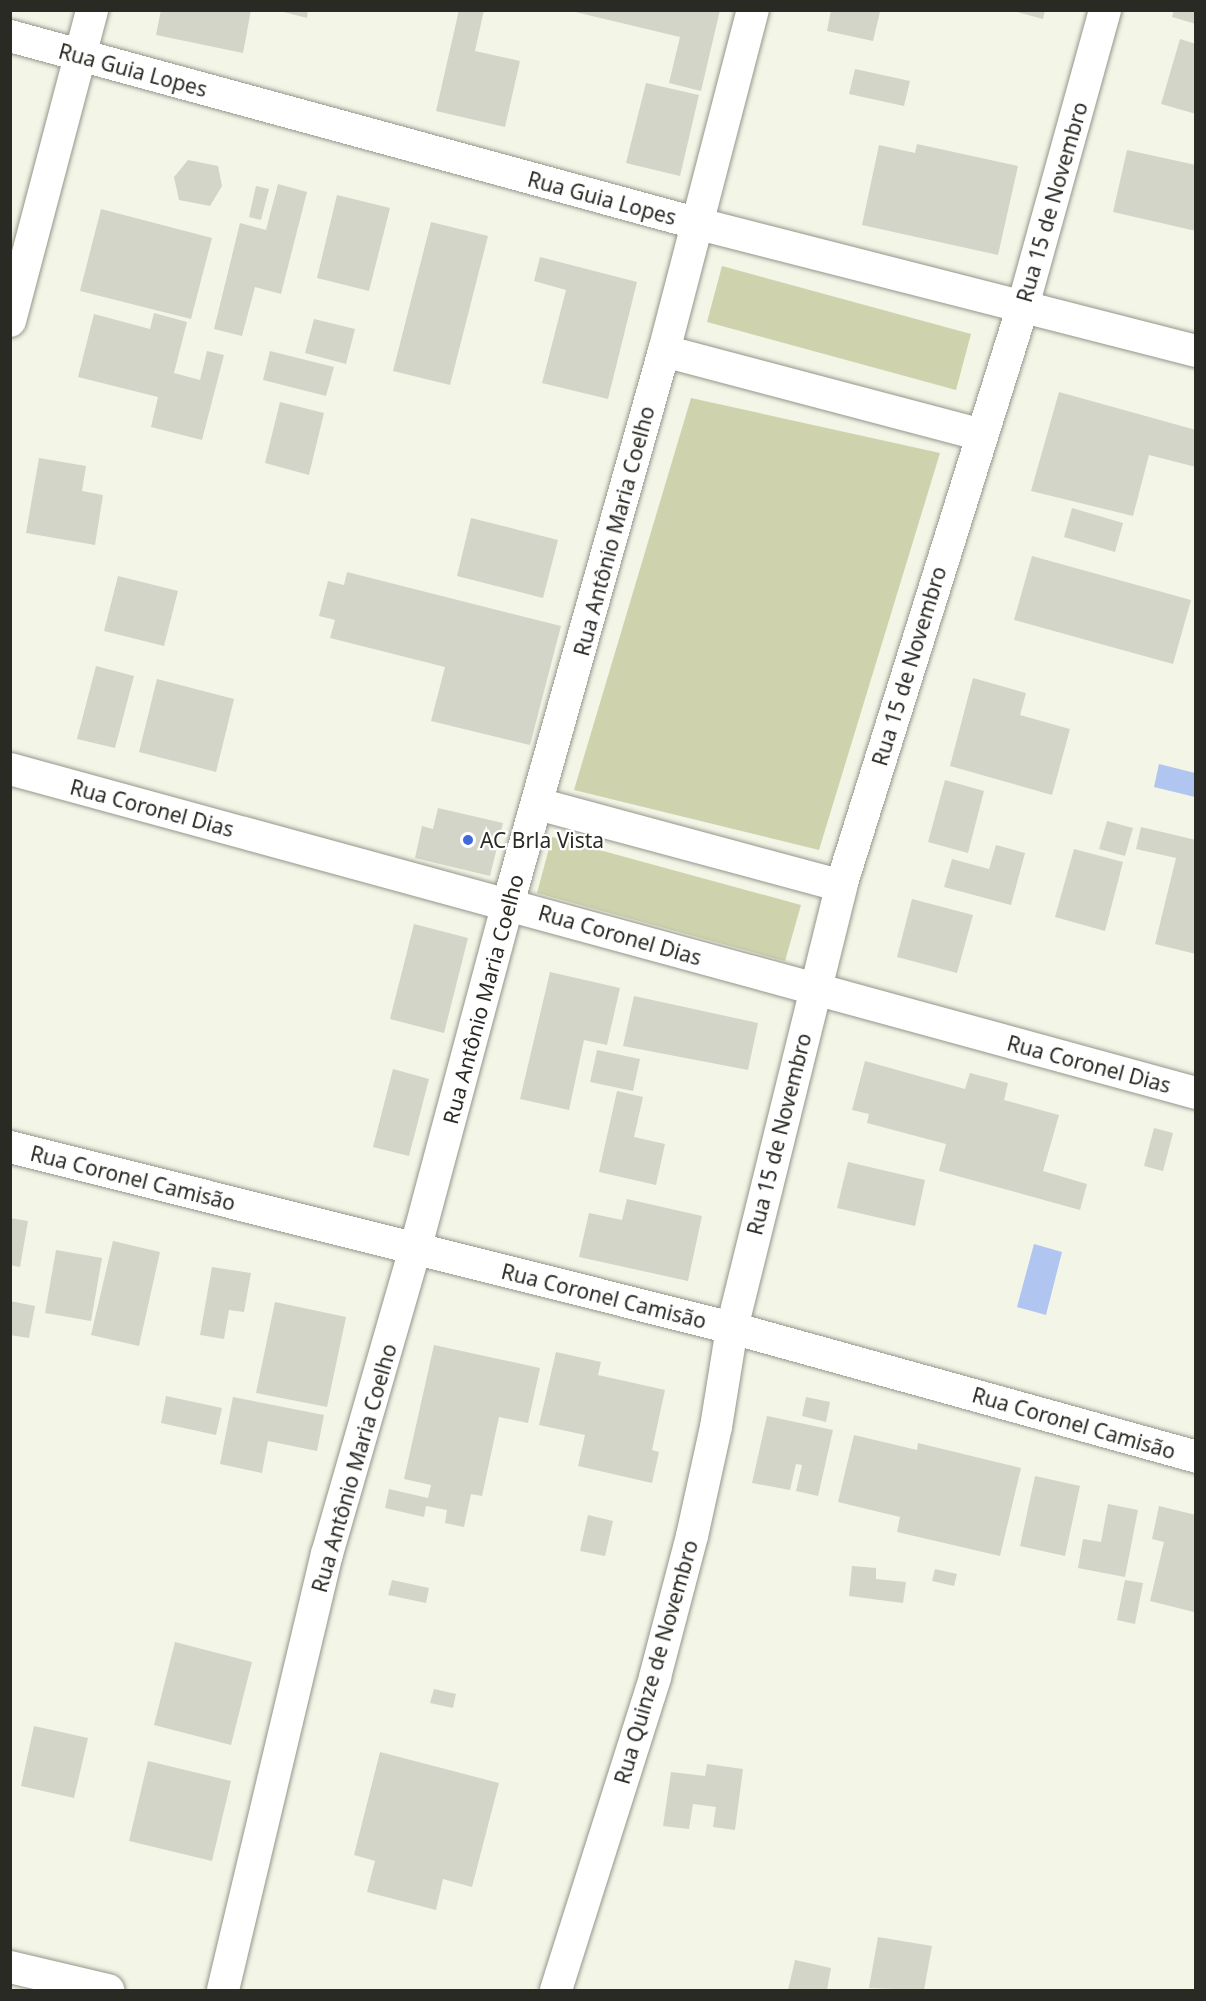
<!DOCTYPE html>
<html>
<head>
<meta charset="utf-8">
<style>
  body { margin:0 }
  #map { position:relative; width:1206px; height:2001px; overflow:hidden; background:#f3f5e7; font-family:"Noto Sans",sans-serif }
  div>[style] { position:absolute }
  .green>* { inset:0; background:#cfd3ad }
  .water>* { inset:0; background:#b1c5f1 }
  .building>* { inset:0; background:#d3d5c8 }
  .roads { filter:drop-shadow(0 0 2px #95968a) drop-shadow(0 0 2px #95968a) }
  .minor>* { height:32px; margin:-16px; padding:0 16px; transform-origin:16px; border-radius:16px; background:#fff }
  .dots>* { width:16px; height:16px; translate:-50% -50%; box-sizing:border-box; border:3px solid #fff; border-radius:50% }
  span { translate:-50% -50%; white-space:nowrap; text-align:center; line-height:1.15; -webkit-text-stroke:4.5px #fff; paint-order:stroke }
  .street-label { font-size:21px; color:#2a2a25 }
  .poi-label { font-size:21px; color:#2a2a25 }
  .left { translate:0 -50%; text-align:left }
  .frame { position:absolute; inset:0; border:12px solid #2a2a25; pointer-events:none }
</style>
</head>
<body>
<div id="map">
  <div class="green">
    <i style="clip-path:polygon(722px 266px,971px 334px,956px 390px,707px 322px)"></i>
    <i style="clip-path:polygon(691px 398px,940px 453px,819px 850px,574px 790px)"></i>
    <i style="clip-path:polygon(552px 837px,801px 905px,785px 961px,537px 893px)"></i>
  </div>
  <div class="water">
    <i style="clip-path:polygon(1159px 764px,1195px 773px,1195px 797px,1154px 787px)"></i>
    <i style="clip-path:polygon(1034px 1244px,1062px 1252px,1046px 1315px,1017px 1307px)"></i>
  </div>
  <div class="building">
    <i style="clip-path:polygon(161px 10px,251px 10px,243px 53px,156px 35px)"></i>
    <i style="clip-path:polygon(276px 10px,308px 10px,307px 18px)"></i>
    <i style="clip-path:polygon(459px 10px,484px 10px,475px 51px,520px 61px,505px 127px,436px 111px)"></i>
    <i style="clip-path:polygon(720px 10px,701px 91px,669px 83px,680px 37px,571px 11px)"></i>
    <i style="clip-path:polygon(831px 10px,880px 12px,873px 41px,827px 31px)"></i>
    <i style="clip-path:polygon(1009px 10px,1045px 10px,1043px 19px)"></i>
    <i style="clip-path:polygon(1174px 10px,1196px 10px,1196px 24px,1172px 17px)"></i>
    <i style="clip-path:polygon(1180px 39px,1196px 44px,1196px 114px,1161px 104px)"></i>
    <i style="clip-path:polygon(855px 69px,910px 81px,904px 106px,849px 94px)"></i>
    <i style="clip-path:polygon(646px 83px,699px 95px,680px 176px,626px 163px)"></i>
    <i style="clip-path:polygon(917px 144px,1018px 166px,998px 255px,862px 225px,879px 145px,915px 153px)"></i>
    <i style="clip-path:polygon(1127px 150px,1196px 165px,1196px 231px,1113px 212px)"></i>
    <i style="clip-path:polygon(188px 160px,218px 166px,222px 186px,210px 206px,179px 200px,174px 177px)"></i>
    <i style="clip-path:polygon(278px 184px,307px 192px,281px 294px,255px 287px,242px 336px,214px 329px,240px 223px,266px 230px)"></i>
    <i style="clip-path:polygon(256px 186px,269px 189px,261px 220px,249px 217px)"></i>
    <i style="clip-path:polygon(337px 195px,390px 208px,369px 291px,317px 278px)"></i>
    <i style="clip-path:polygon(101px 209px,212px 238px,191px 319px,80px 291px)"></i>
    <i style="clip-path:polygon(431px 222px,488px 236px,450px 385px,393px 371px)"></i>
    <i style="clip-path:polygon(540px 257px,637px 282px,608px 399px,542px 383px,566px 290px,534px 281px)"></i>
    <i style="clip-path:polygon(154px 313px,187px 322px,174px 373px,200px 380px,207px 351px,224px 355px,202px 440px,151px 427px,158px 397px,78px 377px,94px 314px,150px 329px)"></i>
    <i style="clip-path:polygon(314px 319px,355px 329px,346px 364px,305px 353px)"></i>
    <i style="clip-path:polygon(270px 351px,334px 367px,326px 396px,263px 380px)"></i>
    <i style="clip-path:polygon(1059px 392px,1196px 430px,1196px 467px,1149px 455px,1133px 516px,1031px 491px)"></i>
    <i style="clip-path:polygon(280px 402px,324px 413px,309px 475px,265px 463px)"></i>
    <i style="clip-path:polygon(39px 458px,86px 466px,82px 491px,103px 495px,95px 545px,26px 533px)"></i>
    <i style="clip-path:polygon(1072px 508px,1123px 523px,1115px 552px,1064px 537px)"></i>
    <i style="clip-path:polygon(471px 518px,558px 540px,543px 598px,457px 576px)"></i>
    <i style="clip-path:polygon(1032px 556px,1191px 600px,1173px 664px,1014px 620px)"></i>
    <i style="clip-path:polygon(347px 572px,561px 626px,530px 745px,431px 721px,445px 667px,330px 638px,335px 620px,319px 616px,328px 581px,344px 585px)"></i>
    <i style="clip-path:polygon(118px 576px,178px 591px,164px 646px,104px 631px)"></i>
    <i style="clip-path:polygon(96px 666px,134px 676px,115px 748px,77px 739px)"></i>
    <i style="clip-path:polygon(973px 678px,1026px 693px,1020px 715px,1070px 729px,1052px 795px,950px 766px)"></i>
    <i style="clip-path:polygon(157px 679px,234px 699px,216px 772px,139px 752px)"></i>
    <i style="clip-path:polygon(945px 780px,984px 791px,968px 853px,928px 842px)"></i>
    <i style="clip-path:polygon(438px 808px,503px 823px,490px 876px,415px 858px,422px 826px,433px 829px)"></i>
    <i style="clip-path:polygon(1107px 821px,1133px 828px,1125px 856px,1099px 849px)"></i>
    <i style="clip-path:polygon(1141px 827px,1196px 840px,1196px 954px,1155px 944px,1176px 858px,1136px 849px)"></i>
    <i style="clip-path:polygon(996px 845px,1025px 853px,1011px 905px,944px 887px,952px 859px,989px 869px)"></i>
    <i style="clip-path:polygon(1074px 849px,1123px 862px,1105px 931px,1055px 917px)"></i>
    <i style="clip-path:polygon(912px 899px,973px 915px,957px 973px,897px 957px)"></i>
    <i style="clip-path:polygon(414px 924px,468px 938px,444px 1033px,390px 1019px)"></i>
    <i style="clip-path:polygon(550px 972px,620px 988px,607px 1045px,584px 1040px,569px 1110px,520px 1099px)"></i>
    <i style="clip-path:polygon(634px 996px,758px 1023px,748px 1070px,623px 1046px)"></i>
    <i style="clip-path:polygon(597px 1050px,640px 1059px,633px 1091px,590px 1082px)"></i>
    <i style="clip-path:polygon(865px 1061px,965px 1089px,970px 1073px,1008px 1083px,1004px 1100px,1059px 1115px,1043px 1171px,1087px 1184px,1080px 1210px,939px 1171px,946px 1144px,867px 1123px,869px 1114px,852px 1110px)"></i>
    <i style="clip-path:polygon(393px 1069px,429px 1079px,409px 1156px,373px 1147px)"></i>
    <i style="clip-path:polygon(617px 1091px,643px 1097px,634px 1137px,665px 1144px,656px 1185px,599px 1172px)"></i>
    <i style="clip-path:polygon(1154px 1128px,1173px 1133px,1163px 1171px,1144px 1166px)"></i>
    <i style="clip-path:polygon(848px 1162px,925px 1180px,915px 1226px,837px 1208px)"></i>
    <i style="clip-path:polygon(627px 1199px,702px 1216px,688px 1281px,579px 1257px,589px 1213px,622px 1220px)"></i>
    <i style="clip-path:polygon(10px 1218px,28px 1221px,20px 1267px,10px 1265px)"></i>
    <i style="clip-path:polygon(113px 1241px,160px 1252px,139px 1346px,91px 1335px)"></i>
    <i style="clip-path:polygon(56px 1250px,102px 1258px,91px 1321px,45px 1313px)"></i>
    <i style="clip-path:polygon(212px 1267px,251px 1273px,244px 1312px,229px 1310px,224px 1339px,200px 1335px)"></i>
    <i style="clip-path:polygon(10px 1301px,35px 1306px,29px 1338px,10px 1335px)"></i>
    <i style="clip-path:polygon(275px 1302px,346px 1317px,327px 1407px,256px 1393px)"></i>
    <i style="clip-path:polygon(434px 1345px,540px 1368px,528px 1423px,499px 1417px,482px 1496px,471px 1494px,464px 1527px,445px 1523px,447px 1510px,426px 1506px,424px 1517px,385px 1508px,389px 1489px,428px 1498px,431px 1485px,404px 1479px)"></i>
    <i style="clip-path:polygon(556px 1352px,601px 1362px,598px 1375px,665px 1390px,652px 1450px,659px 1452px,652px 1483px,578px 1466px,585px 1435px,539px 1425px)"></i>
    <i style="clip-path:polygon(166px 1396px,222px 1408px,216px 1435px,161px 1423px)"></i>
    <i style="clip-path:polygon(233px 1397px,324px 1415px,317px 1451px,268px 1441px,262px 1473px,220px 1464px)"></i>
    <i style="clip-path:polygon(806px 1397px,830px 1402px,826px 1422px,802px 1416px)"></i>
    <i style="clip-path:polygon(767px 1416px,833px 1430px,818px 1496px,796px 1491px,802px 1465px,796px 1464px,790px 1490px,752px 1483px)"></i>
    <i style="clip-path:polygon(854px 1435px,917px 1450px,918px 1443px,1021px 1468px,1000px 1556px,897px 1532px,900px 1517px,838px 1502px)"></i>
    <i style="clip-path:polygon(1035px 1476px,1080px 1486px,1065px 1556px,1020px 1546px)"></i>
    <i style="clip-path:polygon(1108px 1504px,1138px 1510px,1125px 1577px,1078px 1568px,1083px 1539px,1101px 1542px)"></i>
    <i style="clip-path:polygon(1159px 1506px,1196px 1515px,1194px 1612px,1150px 1601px,1164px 1542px,1152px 1539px)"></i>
    <i style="clip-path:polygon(588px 1515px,613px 1521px,605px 1556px,580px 1551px)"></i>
    <i style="clip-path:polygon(852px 1566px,876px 1568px,876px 1579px,906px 1582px,903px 1603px,849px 1596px)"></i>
    <i style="clip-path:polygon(935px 1569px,957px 1574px,954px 1586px,932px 1581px)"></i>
    <i style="clip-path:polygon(392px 1580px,429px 1588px,426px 1603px,388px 1595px)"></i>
    <i style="clip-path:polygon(1125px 1580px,1143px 1583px,1135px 1624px,1117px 1620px)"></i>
    <i style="clip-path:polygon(175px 1642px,252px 1662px,231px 1745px,154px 1725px)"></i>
    <i style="clip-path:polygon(434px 1689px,456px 1694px,453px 1708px,430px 1703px)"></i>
    <i style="clip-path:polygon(34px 1726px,88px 1738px,74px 1798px,21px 1786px)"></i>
    <i style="clip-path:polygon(380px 1752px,499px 1783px,472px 1887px,443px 1879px,436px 1910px,367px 1892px,375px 1861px,354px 1855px)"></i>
    <i style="clip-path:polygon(148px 1761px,231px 1781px,212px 1861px,129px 1841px)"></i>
    <i style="clip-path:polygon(707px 1764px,743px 1769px,735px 1830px,713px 1827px,716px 1807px,693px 1804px,689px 1829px,663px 1826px,671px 1772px,705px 1776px)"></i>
    <i style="clip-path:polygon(878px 1937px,932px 1946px,924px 1990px,869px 1988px)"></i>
    <i style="clip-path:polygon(795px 1960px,831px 1968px,827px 1990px,788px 1990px)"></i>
  </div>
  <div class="roads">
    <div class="minor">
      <i style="left:10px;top:36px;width:714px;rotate:15.26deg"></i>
      <i style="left:699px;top:224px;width:513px;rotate:14.33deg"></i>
      <i style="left:10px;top:321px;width:322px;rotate:-75.2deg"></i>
      <i style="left:664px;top:351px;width:328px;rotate:14.8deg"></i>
      <i style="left:10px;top:769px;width:1229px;rotate:15.28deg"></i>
      <i style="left:538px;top:804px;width:314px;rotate:15.1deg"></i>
      <i style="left:10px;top:1147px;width:744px;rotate:14.07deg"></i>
      <i style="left:732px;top:1328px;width:482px;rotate:15.5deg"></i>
      <i style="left:10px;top:1967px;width:101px;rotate:13.2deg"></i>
      <i style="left:223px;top:1990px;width:448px;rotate:-76.6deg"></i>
      <i style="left:327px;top:1554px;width:316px;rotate:-73.9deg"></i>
      <i style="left:415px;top:1250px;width:358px;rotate:-75deg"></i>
      <i style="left:508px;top:904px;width:575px;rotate:-74.25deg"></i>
      <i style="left:664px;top:351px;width:352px;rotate:-75.4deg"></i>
      <i style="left:556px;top:1990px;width:328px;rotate:-72.4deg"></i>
      <i style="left:655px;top:1677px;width:146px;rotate:-75.3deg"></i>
      <i style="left:692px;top:1536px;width:112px;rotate:-77.6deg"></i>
      <i style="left:716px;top:1427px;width:100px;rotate:-80.8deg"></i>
      <i style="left:732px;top:1328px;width:455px;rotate:-76.1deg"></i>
      <i style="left:841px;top:886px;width:608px;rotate:-72.58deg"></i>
      <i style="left:1023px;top:306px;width:307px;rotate:-74.5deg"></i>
    </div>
  </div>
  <div class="dots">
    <i style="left:468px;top:840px;background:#4169db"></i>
  </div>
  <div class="street-label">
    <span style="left:133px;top:70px;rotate:15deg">Rua Guia Lopes</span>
    <span style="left:602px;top:198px;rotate:15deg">Rua Guia Lopes</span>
    <span style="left:1052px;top:202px;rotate:-74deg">Rua 15 de Novembro</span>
    <span style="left:614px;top:531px;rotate:-75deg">Rua Antônio Maria Coelho</span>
    <span style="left:909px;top:666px;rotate:-73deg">Rua 15 de Novembro</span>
    <span style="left:152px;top:808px;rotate:15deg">Rua Coronel Dias</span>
    <span style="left:620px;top:935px;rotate:16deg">Rua Coronel Dias</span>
    <span style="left:483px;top:999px;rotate:-75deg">Rua Antônio Maria Coelho</span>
    <span style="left:1089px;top:1064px;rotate:15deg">Rua Coronel Dias</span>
    <span style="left:779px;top:1134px;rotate:-76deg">Rua 15 de Novembro</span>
    <span style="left:133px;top:1178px;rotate:14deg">Rua Coronel Camisão</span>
    <span style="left:604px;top:1296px;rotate:14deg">Rua Coronel Camisão</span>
    <span style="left:1074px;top:1423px;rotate:16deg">Rua Coronel Camisão</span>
    <span style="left:354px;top:1468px;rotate:-74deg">Rua Antônio Maria Coelho</span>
    <span style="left:656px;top:1662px;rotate:-74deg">Rua Quinze de Novembro</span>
  </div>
  <div class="poi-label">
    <span class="left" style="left:480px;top:840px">AC Brla Vista</span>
  </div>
  <div class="frame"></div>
</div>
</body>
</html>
